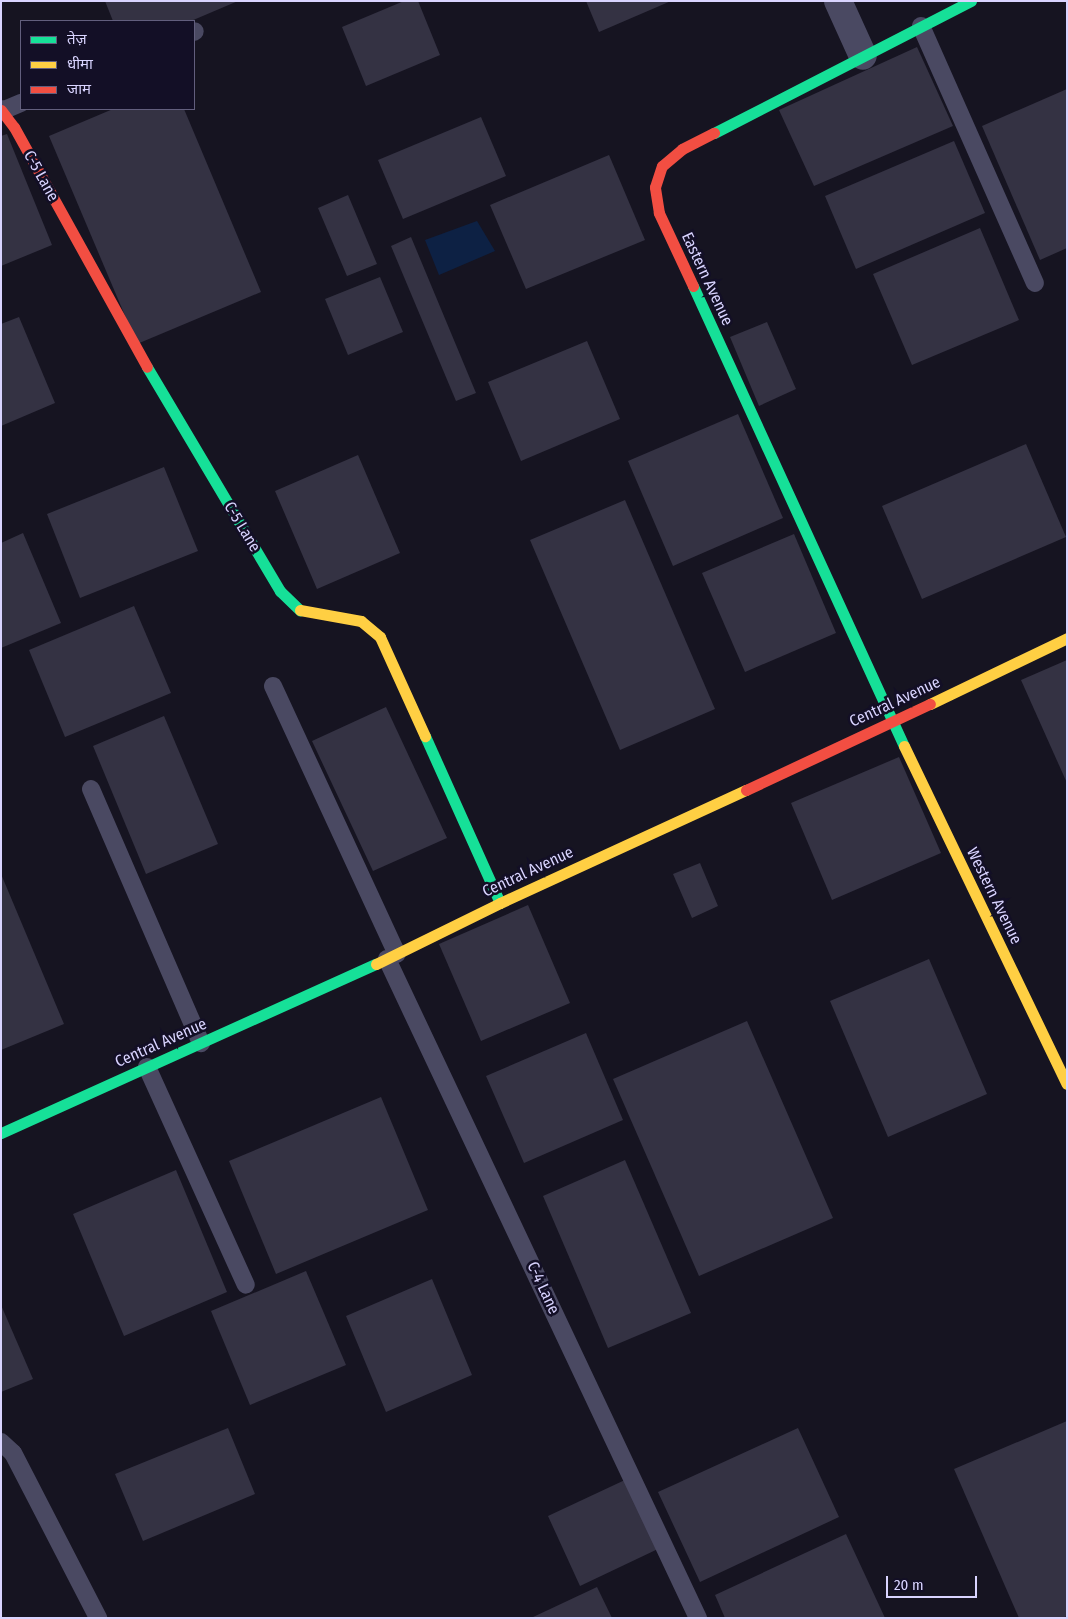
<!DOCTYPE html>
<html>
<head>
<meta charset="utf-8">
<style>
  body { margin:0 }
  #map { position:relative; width:1068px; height:1619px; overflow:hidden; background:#161421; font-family:"Fira Sans Condensed","Noto Sans Devanagari",sans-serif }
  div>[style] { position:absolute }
  .water>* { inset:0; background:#0d2144 }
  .building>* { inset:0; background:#343243 }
  .lane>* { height:18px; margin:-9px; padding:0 9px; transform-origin:9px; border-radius:9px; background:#4a4962 }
  .street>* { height:28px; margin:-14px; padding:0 14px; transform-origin:14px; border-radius:14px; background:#4a4962 }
  .fast>* { height:11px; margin:-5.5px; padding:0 5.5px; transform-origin:5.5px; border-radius:5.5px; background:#16e098 }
  .slow>* { height:11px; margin:-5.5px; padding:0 5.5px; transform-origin:5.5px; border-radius:5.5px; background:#ffcf43 }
  .jam>* { height:11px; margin:-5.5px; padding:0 5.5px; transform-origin:5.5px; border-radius:5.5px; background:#f24e42 }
  span { translate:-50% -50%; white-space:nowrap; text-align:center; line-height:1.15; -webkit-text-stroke:5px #130f26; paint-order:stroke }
  .street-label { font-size:16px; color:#d9d4ff }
  .frame { position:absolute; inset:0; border:2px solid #d9d4ff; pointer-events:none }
  .legend { position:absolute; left:20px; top:20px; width:175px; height:90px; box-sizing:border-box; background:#130f26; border:1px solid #625e7d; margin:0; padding:6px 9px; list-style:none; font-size:15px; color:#d9d4ff }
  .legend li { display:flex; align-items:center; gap:10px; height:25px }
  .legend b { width:25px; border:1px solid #625e7d }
  .scale { position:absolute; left:886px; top:1576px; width:91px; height:22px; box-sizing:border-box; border:2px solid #d9d4ff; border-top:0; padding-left:6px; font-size:15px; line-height:18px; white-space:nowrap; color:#d9d4ff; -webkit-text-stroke:4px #130f26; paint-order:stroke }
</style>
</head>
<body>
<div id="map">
  <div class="water">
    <i style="clip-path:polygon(477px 221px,495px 251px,439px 275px,425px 240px)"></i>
  </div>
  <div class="building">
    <i style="clip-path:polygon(105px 1px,238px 1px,191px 21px,113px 21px)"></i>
    <i style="clip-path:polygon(404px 1px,418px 1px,440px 55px,366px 86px,342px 27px)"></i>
    <i style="clip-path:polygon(586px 1px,671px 1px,599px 32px)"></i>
    <i style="clip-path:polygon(917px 47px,953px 126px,814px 186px,779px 110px)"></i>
    <i style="clip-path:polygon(1067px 89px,1067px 248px,1040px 260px,982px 126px)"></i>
    <i style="clip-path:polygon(113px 109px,184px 109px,261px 292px,137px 344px,49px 136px)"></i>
    <i style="clip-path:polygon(481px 117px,506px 176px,403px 219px,378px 160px)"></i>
    <i style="clip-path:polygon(7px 134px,52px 245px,1px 266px,1px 136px)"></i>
    <i style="clip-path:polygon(954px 141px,985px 213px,856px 269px,825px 196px)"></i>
    <i style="clip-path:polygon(609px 155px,645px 240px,526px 289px,490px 205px)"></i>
    <i style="clip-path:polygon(348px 195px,377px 264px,347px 276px,318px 208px)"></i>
    <i style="clip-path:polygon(980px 228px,1019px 320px,912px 365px,873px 274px)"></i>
    <i style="clip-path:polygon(411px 237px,476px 393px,456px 401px,391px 246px)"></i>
    <i style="clip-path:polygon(380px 277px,403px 332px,348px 355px,325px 299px)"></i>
    <i style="clip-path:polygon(19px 317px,55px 403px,1px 426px,1px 324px)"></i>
    <i style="clip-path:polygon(767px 322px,796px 389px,759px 406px,730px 337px)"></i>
    <i style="clip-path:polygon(587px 341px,620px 419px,521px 461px,488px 382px)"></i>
    <i style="clip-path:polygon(738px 414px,783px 518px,673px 566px,628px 461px)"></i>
    <i style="clip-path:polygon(1026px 444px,1066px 537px,922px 599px,882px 506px)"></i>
    <i style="clip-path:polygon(358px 455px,400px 553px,317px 589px,275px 491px)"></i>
    <i style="clip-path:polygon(164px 467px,198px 551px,80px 598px,47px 514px)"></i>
    <i style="clip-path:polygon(625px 500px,715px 709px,620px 750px,530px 540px)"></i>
    <i style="clip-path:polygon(23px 533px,61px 623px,1px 648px,1px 543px)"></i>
    <i style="clip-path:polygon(794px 534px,836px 633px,745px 672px,702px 573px)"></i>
    <i style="clip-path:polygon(134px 606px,171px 693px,65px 737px,29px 650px)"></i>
    <i style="clip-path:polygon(1067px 660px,1067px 783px,1021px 680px)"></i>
    <i style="clip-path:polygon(386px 707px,447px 838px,373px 871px,312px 741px)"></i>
    <i style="clip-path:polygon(164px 716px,218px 844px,146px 874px,93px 746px)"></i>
    <i style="clip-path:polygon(899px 757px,941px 853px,832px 900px,791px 803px)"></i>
    <i style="clip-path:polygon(700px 863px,718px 906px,692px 918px,673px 874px)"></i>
    <i style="clip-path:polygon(1px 874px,64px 1024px,1px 1050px)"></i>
    <i style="clip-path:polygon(528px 905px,570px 1003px,481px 1041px,439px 944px)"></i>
    <i style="clip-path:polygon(929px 959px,987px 1094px,888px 1137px,830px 1001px)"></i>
    <i style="clip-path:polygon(747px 1021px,833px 1218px,699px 1276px,613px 1079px)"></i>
    <i style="clip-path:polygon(586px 1033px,623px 1120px,524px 1163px,486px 1076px)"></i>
    <i style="clip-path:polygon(381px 1097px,428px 1210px,276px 1274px,229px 1161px)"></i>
    <i style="clip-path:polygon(625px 1160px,691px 1313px,608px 1348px,543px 1196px)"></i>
    <i style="clip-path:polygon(176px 1170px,227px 1292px,124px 1336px,73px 1214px)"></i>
    <i style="clip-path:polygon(306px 1271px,346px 1365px,250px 1405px,211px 1311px)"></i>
    <i style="clip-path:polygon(432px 1279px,472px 1375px,386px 1412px,346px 1316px)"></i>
    <i style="clip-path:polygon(1px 1305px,33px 1379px,1px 1392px)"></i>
    <i style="clip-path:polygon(1067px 1421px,1067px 1616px,1062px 1618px,1019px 1618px,954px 1469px)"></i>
    <i style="clip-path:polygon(228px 1428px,255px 1494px,143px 1541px,115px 1474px)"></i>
    <i style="clip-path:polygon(798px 1428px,839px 1517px,700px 1582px,658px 1492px)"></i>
    <i style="clip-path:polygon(627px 1479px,660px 1548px,580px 1586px,548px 1516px)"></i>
    <i style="clip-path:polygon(846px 1534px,885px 1618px,725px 1618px,715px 1595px)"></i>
    <i style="clip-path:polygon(597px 1587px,612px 1618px,531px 1618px)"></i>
  </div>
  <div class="lane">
    <i style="left:921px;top:26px;width:281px;rotate:66.1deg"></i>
    <i style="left:194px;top:32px;width:1px;rotate:-45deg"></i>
    <i style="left:1px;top:109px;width:2px;rotate:63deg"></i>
    <i style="left:2px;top:111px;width:21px;rotate:-23deg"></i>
    <i style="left:273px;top:686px;width:295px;rotate:65.2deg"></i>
    <i style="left:91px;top:789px;width:277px;rotate:66.6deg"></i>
    <i style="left:387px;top:959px;width:729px;rotate:64.74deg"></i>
    <i style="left:147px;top:1067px;width:239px;rotate:65.6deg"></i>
    <i style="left:1px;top:1442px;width:16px;rotate:43deg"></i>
    <i style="left:13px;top:1453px;width:186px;rotate:62.7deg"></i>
  </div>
  <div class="street">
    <i style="left:838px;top:1px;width:60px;rotate:65.6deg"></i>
  </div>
  <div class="fast">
    <i style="left:714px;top:133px;width:289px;rotate:-27.2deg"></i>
    <i style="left:693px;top:286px;width:506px;rotate:65.36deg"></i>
    <i style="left:147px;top:367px;width:261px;rotate:59.3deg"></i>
    <i style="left:280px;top:591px;width:28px;rotate:44deg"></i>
    <i style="left:425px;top:736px;width:183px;rotate:65.8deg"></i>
    <i style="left:1px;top:1133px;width:411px;rotate:-24.3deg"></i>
  </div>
  <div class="slow">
    <i style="left:300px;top:610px;width:62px;rotate:10.2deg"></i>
    <i style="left:361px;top:621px;width:25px;rotate:40deg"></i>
    <i style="left:380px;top:637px;width:109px;rotate:65.6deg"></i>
    <i style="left:930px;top:704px;width:152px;rotate:-25.7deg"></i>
    <i style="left:904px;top:746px;width:375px;rotate:64.3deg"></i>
    <i style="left:376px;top:964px;width:138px;rotate:-26.2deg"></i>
    <i style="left:500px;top:903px;width:271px;rotate:-24.7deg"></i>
  </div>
  <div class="jam">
    <i style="left:1px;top:110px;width:21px;rotate:53deg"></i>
    <i style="left:14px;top:127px;width:274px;rotate:61deg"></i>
    <i style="left:693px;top:286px;width:81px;rotate:-115deg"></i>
    <i style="left:659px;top:213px;width:26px;rotate:-99deg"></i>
    <i style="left:655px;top:187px;width:22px;rotate:-72deg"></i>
    <i style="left:662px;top:166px;width:26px;rotate:-40deg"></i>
    <i style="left:682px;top:149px;width:36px;rotate:-27deg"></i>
    <i style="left:746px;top:790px;width:203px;rotate:-25.1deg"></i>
  </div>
  <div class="street-label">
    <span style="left:41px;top:176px;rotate:61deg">C-5 Lane</span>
    <span style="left:707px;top:279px;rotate:65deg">Eastern Avenue</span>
    <span style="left:242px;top:527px;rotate:59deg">C-5 Lane</span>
    <span style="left:895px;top:702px;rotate:-25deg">Central Avenue</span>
    <span style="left:528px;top:872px;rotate:-25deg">Central Avenue</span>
    <span style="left:994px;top:896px;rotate:64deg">Western Avenue</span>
    <span style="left:161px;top:1043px;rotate:-24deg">Central Avenue</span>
    <span style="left:543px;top:1288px;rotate:65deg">C-4 Lane</span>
  </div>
  <div class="frame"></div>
  <ul class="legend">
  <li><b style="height:6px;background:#16e098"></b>तेज़</li>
  <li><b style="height:6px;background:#ffcf43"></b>धीमा</li>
  <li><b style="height:6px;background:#f24e42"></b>जाम</li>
  </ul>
  <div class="scale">20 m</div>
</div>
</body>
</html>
